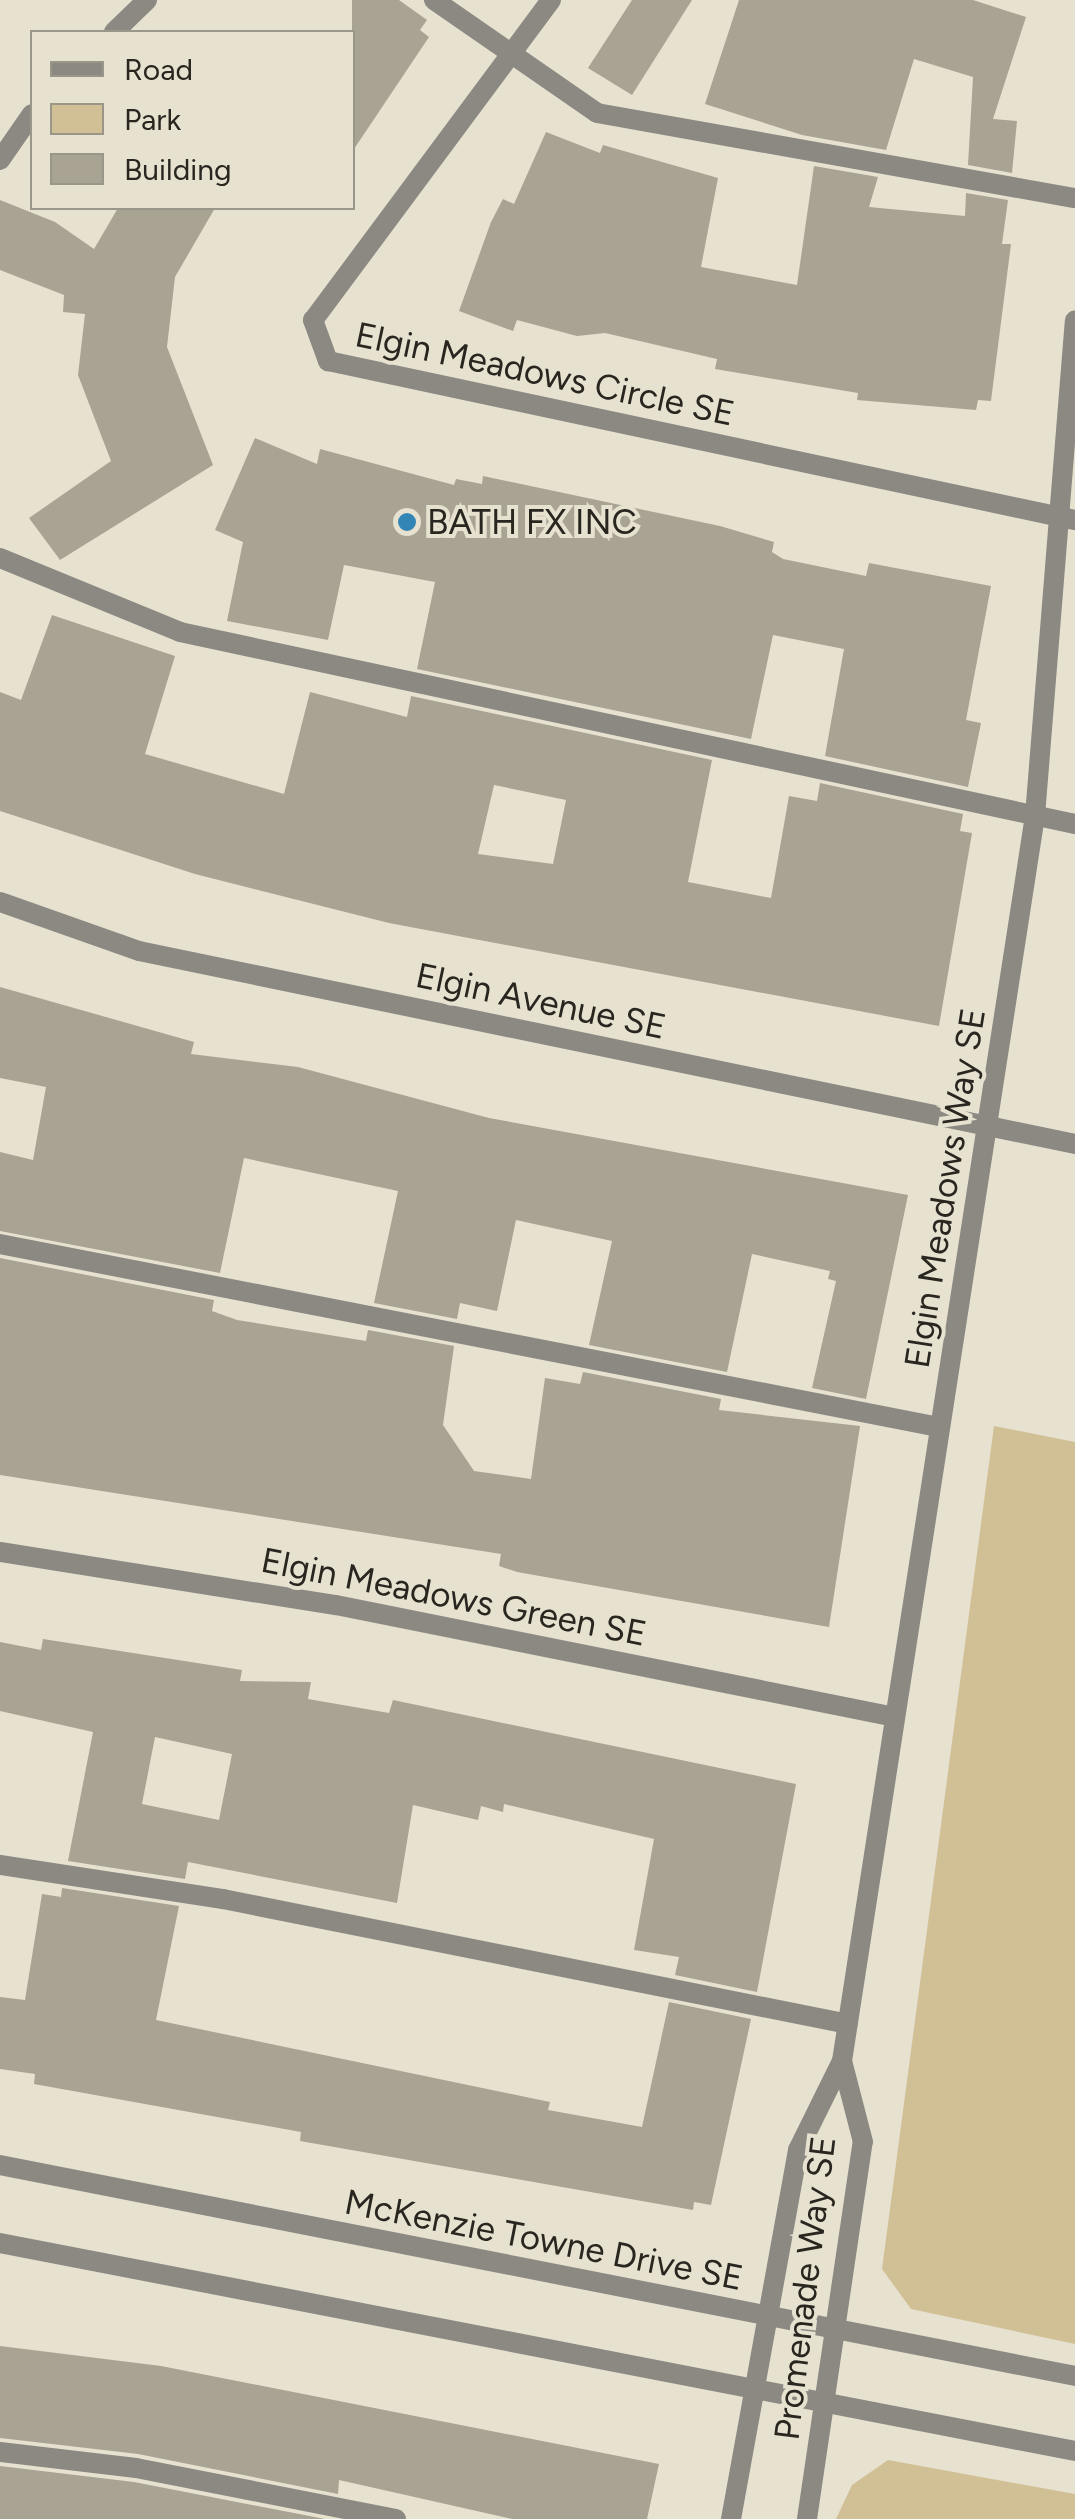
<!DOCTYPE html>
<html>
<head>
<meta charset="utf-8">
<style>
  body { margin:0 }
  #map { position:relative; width:1075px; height:2519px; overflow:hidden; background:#e7e1d0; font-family:Figtree,sans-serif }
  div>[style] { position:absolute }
  .green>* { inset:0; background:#d1c096 }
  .building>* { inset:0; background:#a9a393 }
  .service>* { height:20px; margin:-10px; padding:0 10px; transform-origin:10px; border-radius:10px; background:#8b8982 }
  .minor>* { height:20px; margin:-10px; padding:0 10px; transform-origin:10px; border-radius:10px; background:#8b8982 }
  .tertiary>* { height:20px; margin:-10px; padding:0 10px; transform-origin:10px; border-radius:10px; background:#8b8982 }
  .dots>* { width:28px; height:28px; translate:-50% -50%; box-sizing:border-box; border:5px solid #e7e1d0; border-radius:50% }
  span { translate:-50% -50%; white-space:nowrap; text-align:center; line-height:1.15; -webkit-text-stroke:8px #e7e1d0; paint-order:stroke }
  .street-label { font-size:35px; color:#292620 }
  .poi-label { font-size:35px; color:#292620 }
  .left { translate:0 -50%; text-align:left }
  .legend { position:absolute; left:30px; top:30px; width:325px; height:180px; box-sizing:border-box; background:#e7e1d0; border:2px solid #9b968a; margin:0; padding:12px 18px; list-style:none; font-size:30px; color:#292620 }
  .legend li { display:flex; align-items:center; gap:20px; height:50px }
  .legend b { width:50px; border:2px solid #9b968a }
</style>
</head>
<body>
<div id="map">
  <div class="green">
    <i style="clip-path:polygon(994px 1426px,1075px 1442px,1075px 2344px,911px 2309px,882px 2269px)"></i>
    <i style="clip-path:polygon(888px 2460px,1075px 2494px,1075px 2519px,836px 2519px,852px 2485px)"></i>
  </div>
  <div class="building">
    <i style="clip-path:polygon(352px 0,399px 0,427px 20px,420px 30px,429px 37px,352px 152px)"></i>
    <i style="clip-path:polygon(632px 0,692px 0,632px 95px,588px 68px)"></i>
    <i style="clip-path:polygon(739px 0,973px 0,1026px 17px,993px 119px,1017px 121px,1012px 173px,968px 165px,973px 77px,914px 59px,886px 150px,802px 135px,705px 104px)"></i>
    <i style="clip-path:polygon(546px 132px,600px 153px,603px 145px,718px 178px,701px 267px,797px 285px,814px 166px,878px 177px,869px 207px,965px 216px,966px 193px,1008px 200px,1002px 244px,1011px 244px,991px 401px,978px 400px,976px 410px,857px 400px,858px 393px,715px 369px,717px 359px,605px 333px,577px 336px,517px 320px,513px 331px,459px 311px,491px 222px,503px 199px,514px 204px)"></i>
    <i style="clip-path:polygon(0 200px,55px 222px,94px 249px,118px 208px,215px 208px,175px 277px,167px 347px,213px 465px,60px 560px,29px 518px,111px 461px,78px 375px,85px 314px,63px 312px,64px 295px,0 270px)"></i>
    <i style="clip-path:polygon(255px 438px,317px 464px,320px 449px,454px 485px,456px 479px,482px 484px,483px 476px,720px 526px,774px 542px,772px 552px,783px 559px,866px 576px,869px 563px,991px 586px,966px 720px,981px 723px,968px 787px,825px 756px,844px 649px,773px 635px,751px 739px,417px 669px,435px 582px,344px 565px,328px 640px,227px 621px,243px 542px,215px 530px)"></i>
    <i style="clip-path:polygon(evenodd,52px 615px,175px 656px,145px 754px,284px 794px,310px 692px,407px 717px,411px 696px,712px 760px,688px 882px,771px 898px,789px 796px,817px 801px,820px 783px,963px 814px,960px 831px,972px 833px,939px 1026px,389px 923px,195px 874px,0 811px,0 692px,21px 700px,52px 615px,494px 785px,566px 800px,553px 864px,478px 854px,494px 785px)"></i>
    <i style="clip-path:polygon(0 987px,194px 1042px,191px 1054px,298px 1067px,489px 1118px,908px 1195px,866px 1399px,812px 1388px,836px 1281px,828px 1279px,830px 1271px,752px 1254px,727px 1372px,589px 1345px,612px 1241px,516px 1220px,497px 1311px,460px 1303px,457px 1319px,374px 1303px,398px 1191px,244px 1158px,220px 1273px,0 1231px,0 1152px,33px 1160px,46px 1087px,0 1078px)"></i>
    <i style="clip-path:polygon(0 1258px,214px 1300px,212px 1311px,237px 1320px,366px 1341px,368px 1330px,454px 1346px,443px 1425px,474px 1471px,531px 1479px,545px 1378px,580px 1384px,583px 1372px,721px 1399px,719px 1410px,860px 1426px,829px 1627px,517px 1572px,499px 1566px,501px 1554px,0 1475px)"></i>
    <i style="clip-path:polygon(evenodd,43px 1639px,242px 1670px,240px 1681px,311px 1682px,308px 1699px,389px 1713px,393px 1700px,796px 1784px,757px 1992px,675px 1975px,679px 1957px,634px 1950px,654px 1839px,504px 1804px,503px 1812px,481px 1806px,478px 1820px,413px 1805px,397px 1903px,188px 1862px,185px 1879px,68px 1861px,93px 1732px,0 1711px,0 1642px,41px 1650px,43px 1639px,155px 1737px,232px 1754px,219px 1820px,142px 1804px,155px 1737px)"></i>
    <i style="clip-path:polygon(62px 1888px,179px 1906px,156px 2020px,550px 2102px,548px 2110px,642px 2127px,669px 2002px,751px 2019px,711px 2205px,694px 2202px,693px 2210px,300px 2141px,301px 2132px,34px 2084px,35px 2074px,0 2069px,0 1997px,25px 2000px,42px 1894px,61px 1897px)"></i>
    <i style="clip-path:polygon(0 2346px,161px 2366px,659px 2464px,647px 2519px,512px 2519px,339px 2480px,338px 2494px,138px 2454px,0 2438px)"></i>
    <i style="clip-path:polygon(0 2466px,134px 2482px,325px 2519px,0 2519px)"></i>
  </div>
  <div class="service">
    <i style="left:434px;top:0;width:198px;rotate:34.7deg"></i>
    <i style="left:597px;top:113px;width:485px;rotate:10.1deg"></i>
    <i style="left:114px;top:32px;width:46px;rotate:-44.1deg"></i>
    <i style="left:0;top:160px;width:56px;rotate:-55.2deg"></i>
    <i style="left:0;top:558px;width:195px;rotate:22.3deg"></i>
    <i style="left:180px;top:632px;width:915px;rotate:12.11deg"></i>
    <i style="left:0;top:1244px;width:957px;rotate:11.03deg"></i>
    <i style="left:0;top:1865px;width:226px;rotate:8.7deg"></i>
    <i style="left:223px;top:1899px;width:637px;rotate:11.31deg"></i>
  </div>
  <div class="minor">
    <i style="left:551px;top:0;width:399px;rotate:126.6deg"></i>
    <i style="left:313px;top:320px;width:44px;rotate:69.9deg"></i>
    <i style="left:328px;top:361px;width:764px;rotate:12.02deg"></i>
    <i style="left:0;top:902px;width:147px;rotate:19.4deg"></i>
    <i style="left:139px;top:951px;width:956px;rotate:11.65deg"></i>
    <i style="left:0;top:1552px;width:340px;rotate:9deg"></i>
    <i style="left:336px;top:1605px;width:570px;rotate:11.33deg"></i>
    <i style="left:842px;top:2061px;width:1260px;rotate:-81.19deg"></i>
    <i style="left:1035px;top:816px;width:497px;rotate:-85.4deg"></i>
    <i style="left:0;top:2452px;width:137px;rotate:6.7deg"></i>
    <i style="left:136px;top:2468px;width:265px;rotate:11.1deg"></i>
  </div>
  <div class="tertiary">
    <i style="left:0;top:2165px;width:1096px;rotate:11.1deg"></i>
    <i style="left:0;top:2243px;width:1095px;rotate:10.95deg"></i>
    <i style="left:731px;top:2519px;width:375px;rotate:-79.7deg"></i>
    <i style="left:798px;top:2150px;width:99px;rotate:-63.7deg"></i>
    <i style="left:807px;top:2519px;width:381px;rotate:-81.6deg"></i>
    <i style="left:863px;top:2142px;width:84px;rotate:-104.5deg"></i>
  </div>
  <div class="dots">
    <i style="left:407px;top:522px;background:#3385b5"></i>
  </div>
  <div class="street-label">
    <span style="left:545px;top:374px;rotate:12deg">Elgin Meadows Circle SE</span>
    <span style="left:541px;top:1001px;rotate:12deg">Elgin Avenue SE</span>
    <span style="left:945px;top:1188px;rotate:-81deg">Elgin Meadows Way SE</span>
    <span style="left:454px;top:1597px;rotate:11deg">Elgin Meadows Green SE</span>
    <span style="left:544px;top:2240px;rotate:11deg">McKenzie Towne Drive SE</span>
    <span style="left:805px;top:2288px;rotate:-83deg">Promenade Way SE</span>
  </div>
  <div class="poi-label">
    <span class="left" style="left:427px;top:522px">BATH FX INC</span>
  </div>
  <ul class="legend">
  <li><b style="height:12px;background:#8b8982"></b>Road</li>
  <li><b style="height:28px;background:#d1c096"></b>Park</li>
  <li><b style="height:28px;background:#a9a393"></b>Building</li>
  </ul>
</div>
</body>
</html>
